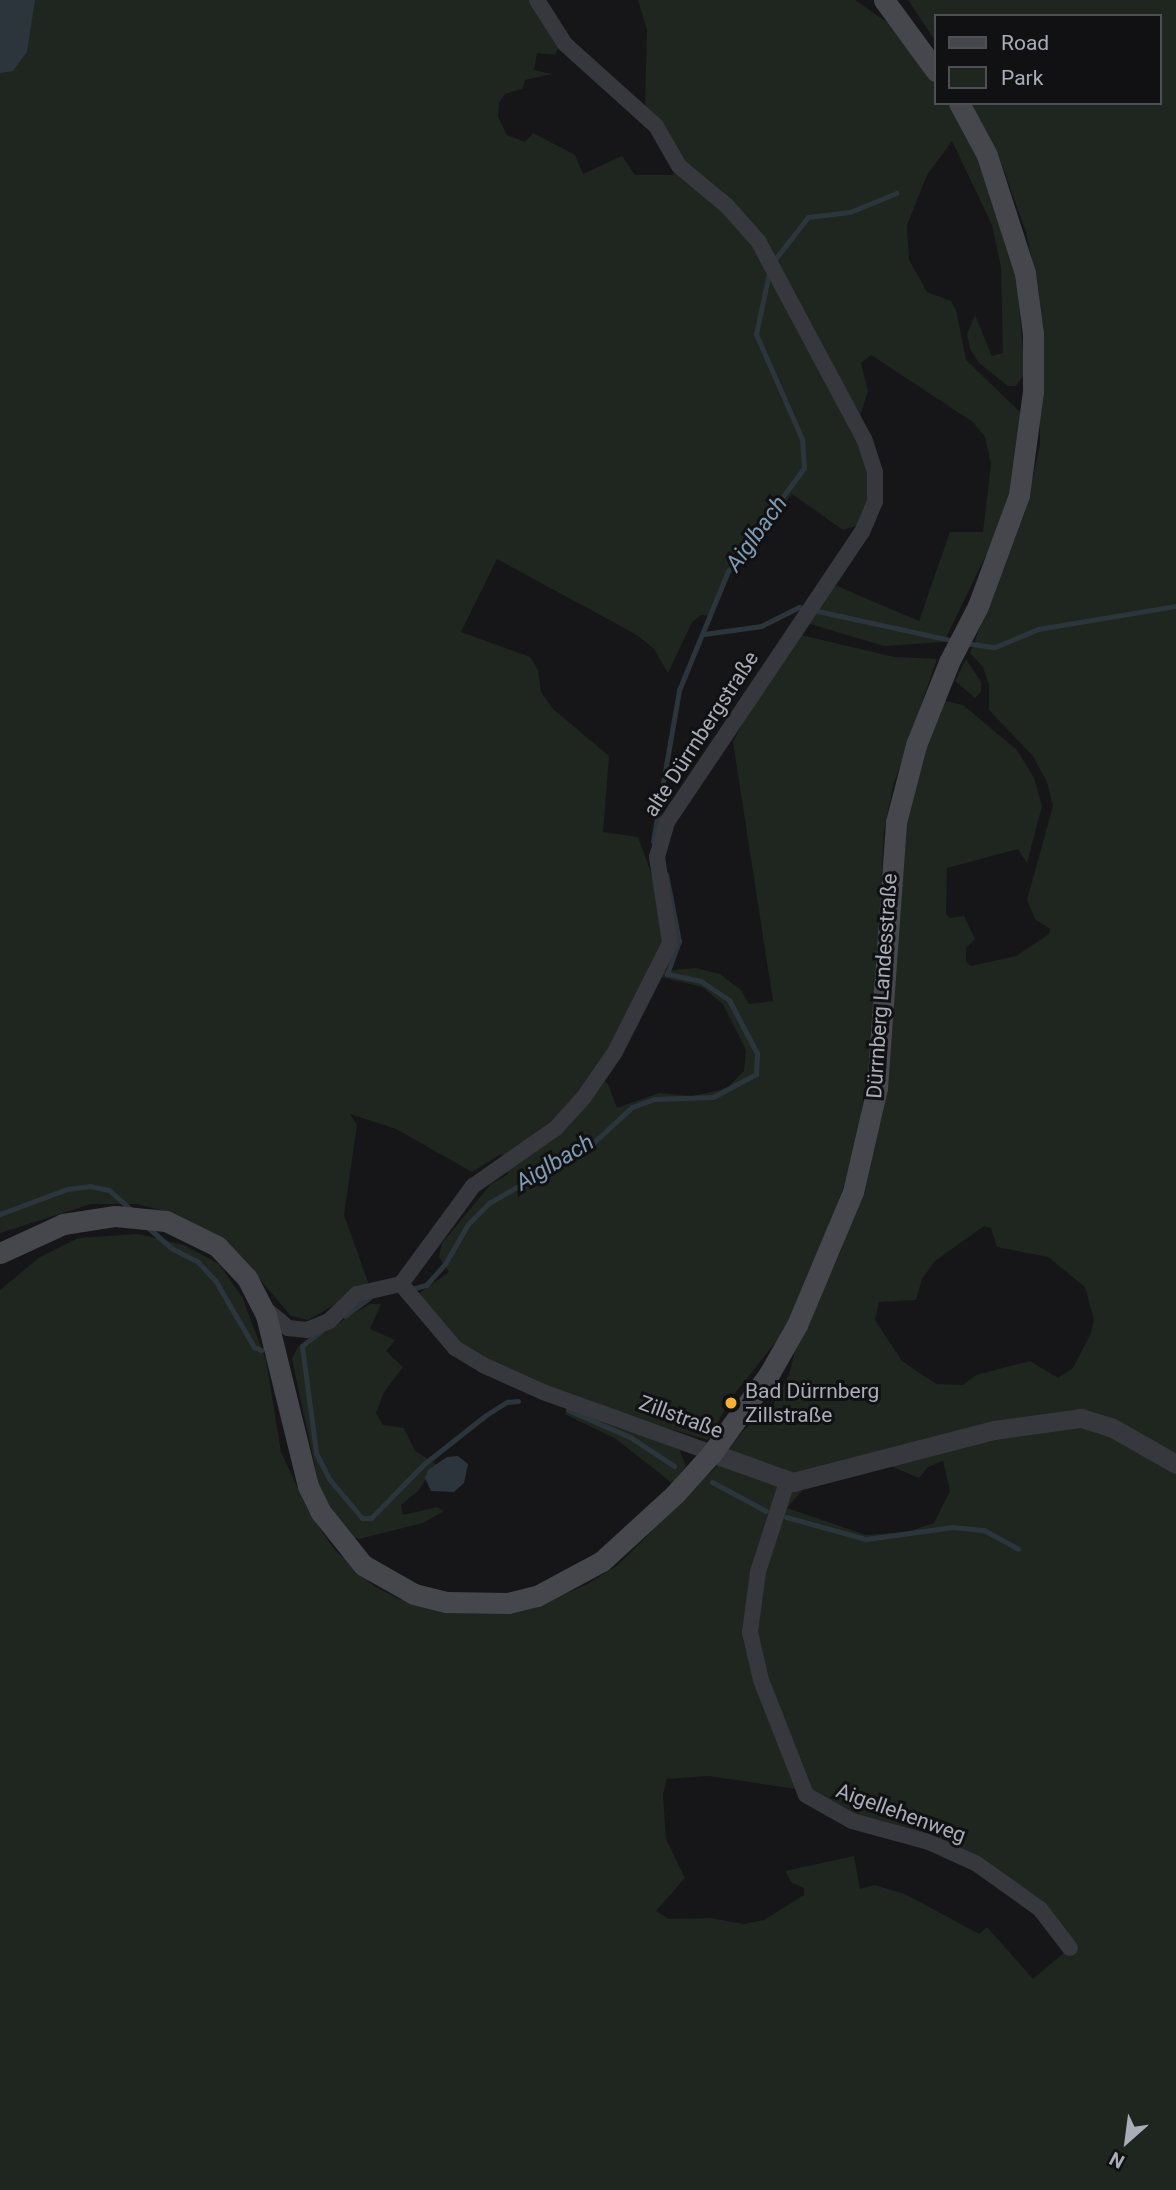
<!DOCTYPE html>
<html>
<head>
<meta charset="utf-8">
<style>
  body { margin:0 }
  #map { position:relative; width:1176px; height:2190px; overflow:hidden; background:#161618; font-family:Roboto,sans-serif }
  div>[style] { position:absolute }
  .green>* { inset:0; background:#1e261f }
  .water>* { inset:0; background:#2c353c }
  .stream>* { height:5px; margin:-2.5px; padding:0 2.5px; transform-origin:2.5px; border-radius:2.5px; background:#2c353c }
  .minor>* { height:16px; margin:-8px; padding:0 8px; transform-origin:8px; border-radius:8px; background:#37383d }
  .tertiary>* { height:19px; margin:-9.5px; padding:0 9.5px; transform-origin:9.5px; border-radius:9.5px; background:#37383d }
  .secondary>* { height:21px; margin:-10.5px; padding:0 10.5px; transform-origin:10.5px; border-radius:10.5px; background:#45474d }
  .dots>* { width:19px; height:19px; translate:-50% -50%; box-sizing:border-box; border:4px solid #111113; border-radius:50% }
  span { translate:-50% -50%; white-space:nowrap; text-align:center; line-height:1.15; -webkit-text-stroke:6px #111113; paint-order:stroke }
  .street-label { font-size:21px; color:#a8adb8 }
  .poi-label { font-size:21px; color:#a8adb8 }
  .left { translate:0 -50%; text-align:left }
  .water-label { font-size:23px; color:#7f9bb3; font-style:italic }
  .legend { position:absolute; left:934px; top:14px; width:228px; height:91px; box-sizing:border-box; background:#111113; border:2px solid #4d4f55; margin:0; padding:9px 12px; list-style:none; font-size:21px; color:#a8adb8 }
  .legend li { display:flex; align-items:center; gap:14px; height:35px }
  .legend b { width:35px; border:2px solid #4d4f55 }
  .north { position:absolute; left:1092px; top:2106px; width:70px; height:70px; -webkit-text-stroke:5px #111113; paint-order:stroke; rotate:208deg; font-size:19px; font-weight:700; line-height:28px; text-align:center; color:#a8adb8 }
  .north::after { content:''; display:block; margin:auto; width:24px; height:32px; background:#a8adb8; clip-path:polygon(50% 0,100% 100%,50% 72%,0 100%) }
</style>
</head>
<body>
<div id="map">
  <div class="green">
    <i style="clip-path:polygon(0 0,532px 0,559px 46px,555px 55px,537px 53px,534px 70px,552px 74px,525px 80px,522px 89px,505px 94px,499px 103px,498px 117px,507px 135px,525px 142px,533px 133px,575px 155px,583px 174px,622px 156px,635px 175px,672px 175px,676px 170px,645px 106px,647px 30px,638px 0,855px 0,891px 25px,936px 84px,936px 103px,949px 103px,973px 147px,1015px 263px,1025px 373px,1016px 386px,1008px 386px,979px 363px,970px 349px,967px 334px,975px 315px,992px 356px,1003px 353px,1001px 267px,992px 225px,952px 141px,927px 175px,907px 225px,909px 260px,927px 292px,951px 301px,956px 310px,966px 360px,1021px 413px,1010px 493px,999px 528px,944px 642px,884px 646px,807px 623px,830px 583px,919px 621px,950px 532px,983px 532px,991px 464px,985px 437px,973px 422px,871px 355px,861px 363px,868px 391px,859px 419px,872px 488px,856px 526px,843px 530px,792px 494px,782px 506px,778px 500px,732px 557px,709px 616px,701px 615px,692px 622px,668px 673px,654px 649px,637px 635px,497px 559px,461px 632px,530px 657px,538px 670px,541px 692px,552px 708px,609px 756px,603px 832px,638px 837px,659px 895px,663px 944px,595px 1074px,608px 1084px,617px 1108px,659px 1093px,692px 1096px,726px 1089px,744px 1071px,746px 1050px,723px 1004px,702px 987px,661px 977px,664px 971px,696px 968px,720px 974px,741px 990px,749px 1004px,773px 1001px,733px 742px,767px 678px,801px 635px,894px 657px,937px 659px,893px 786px,884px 831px,874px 1029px,855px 1153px,819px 1258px,783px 1333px,732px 1397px,708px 1440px,597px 1407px,468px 1352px,418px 1294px,449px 1272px,439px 1257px,442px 1243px,491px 1184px,508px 1174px,501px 1154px,472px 1172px,396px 1129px,350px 1114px,357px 1125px,344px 1215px,369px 1285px,308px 1320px,291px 1316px,258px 1277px,173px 1213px,136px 1204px,91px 1204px,0 1233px)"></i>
    <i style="clip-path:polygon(evenodd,908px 0,1176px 0,1176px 2190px,0 2190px,0 1290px,40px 1257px,78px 1238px,138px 1234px,184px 1245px,219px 1264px,242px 1297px,266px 1360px,281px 1452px,308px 1510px,334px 1549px,374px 1586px,399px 1599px,460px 1613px,522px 1611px,586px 1585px,618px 1565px,714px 1469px,742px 1432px,773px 1405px,789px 1375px,797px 1344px,841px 1251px,883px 1112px,892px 1028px,899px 864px,919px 760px,942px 700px,963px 705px,1017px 750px,1034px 778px,1042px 806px,1027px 863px,1018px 849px,947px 868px,946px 914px,950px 918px,964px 916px,975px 939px,966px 948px,966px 962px,971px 966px,1016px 956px,1049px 934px,1050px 929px,1035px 919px,1027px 900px,1053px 806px,1047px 782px,1033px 756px,989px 710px,989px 685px,983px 667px,970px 653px,1025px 512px,1040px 445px,1039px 293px,1026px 232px,998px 154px,968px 103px,1160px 103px,1160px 16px,936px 16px,936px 42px,908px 0,984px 1226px,991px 1228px,997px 1247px,1048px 1257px,1085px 1287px,1094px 1320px,1091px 1333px,1073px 1368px,1058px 1378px,1030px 1361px,976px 1375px,963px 1385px,936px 1384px,902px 1361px,875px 1320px,879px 1302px,916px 1300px,922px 1279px,935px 1261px,984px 1226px,908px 0,943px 1461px,950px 1491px,934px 1523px,907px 1532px,866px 1535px,787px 1508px,808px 1484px,886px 1464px,919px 1478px,928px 1467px,943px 1461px,908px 0,751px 1581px,760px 1658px,806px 1786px,830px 1806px,878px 1821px,1029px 1894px,1072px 1946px,1033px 1979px,987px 1927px,979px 1934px,905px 1894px,874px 1885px,860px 1889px,854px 1856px,785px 1871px,792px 1883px,804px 1888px,804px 1895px,764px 1920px,744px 1924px,710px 1918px,669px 1919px,656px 1911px,685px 1878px,666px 1839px,663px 1794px,667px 1779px,709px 1776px,796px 1789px,760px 1698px,751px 1581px)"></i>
    <i style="clip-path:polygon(966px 659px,981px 682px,981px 692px,975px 698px,955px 681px)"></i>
    <i style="clip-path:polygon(370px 1304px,381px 1304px,370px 1329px,395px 1340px,386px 1351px,403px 1367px,384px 1392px,376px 1413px,383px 1425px,404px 1428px,415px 1451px,436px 1464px,418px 1491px,401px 1505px,403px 1515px,437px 1507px,444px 1511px,423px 1523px,359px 1539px,349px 1536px,320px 1490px,292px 1359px,298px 1347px)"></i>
    <i style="clip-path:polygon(569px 1407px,679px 1449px,686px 1466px,672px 1483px,616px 1439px,565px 1414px)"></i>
  </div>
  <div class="water">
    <i style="clip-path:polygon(0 0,35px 0,27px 52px,13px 71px,0 73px)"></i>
    <i style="clip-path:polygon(458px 1456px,468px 1464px,464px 1483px,454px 1492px,431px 1491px,425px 1478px,428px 1470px,447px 1457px)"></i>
  </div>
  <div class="stream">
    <i style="left:776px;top:258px;width:52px;rotate:-52deg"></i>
    <i style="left:808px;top:217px;width:42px;rotate:-6.8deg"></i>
    <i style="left:850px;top:212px;width:50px;rotate:-22.4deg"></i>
    <i style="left:704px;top:634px;width:58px;rotate:-8deg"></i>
    <i style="left:761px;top:626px;width:42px;rotate:-26.6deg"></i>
    <i style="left:799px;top:607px;width:160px;rotate:12.3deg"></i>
    <i style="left:965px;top:643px;width:30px;rotate:8deg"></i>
    <i style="left:995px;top:647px;width:47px;rotate:-22.7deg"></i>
    <i style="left:1038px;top:629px;width:140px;rotate:-9.5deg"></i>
    <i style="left:653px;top:841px;width:153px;rotate:-80.2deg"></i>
    <i style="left:679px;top:690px;width:129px;rotate:-67.6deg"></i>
    <i style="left:728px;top:571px;width:128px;rotate:-53.6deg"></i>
    <i style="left:804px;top:468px;width:29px;rotate:-94deg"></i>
    <i style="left:802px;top:439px;width:115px;rotate:-113.7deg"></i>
    <i style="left:756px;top:334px;width:62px;rotate:-78deg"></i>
    <i style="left:0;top:1214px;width:72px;rotate:-20.5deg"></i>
    <i style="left:67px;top:1189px;width:23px;rotate:-7deg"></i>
    <i style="left:90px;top:1186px;width:19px;rotate:12deg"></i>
    <i style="left:109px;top:1190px;width:30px;rotate:42deg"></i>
    <i style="left:145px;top:1225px;width:37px;rotate:41deg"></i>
    <i style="left:173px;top:1249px;width:27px;rotate:27deg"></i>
    <i style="left:197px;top:1261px;width:26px;rotate:47deg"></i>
    <i style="left:215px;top:1280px;width:78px;rotate:59.8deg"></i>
    <i style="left:254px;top:1347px;width:8px;rotate:23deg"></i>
    <i style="left:411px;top:1289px;width:16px;rotate:-15deg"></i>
    <i style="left:426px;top:1285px;width:28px;rotate:-48deg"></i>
    <i style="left:445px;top:1264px;width:46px;rotate:-60.1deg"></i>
    <i style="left:468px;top:1224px;width:30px;rotate:-45deg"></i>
    <i style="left:489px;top:1203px;width:120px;rotate:-30deg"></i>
    <i style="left:593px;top:1143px;width:53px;rotate:-42.7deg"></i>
    <i style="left:632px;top:1107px;width:23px;rotate:-20deg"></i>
    <i style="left:654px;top:1099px;width:59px;rotate:-1.9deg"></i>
    <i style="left:713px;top:1097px;width:49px;rotate:-28.1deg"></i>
    <i style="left:756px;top:1074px;width:21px;rotate:-87deg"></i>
    <i style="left:757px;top:1053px;width:60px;rotate:-117.8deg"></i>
    <i style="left:729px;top:1000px;width:34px;rotate:-146deg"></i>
    <i style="left:701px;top:981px;width:35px;rotate:-168deg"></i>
    <i style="left:667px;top:974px;width:35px;rotate:-70deg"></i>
    <i style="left:679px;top:941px;width:68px;rotate:-101deg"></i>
    <i style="left:345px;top:1316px;width:31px;rotate:-37deg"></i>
    <i style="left:321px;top:1331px;width:24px;rotate:142deg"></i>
    <i style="left:302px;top:1346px;width:108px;rotate:82.5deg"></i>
    <i style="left:316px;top:1453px;width:30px;rotate:63deg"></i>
    <i style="left:330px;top:1480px;width:50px;rotate:49.9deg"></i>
    <i style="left:362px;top:1518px;width:9px"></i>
    <i style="left:371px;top:1518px;width:76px;rotate:-45.5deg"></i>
    <i style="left:424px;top:1464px;width:79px;rotate:-38.3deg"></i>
    <i style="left:486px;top:1415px;width:25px;rotate:-32deg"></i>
    <i style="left:507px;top:1402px;width:11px;rotate:-5deg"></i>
    <i style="left:568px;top:1410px;width:68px;rotate:23.5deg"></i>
    <i style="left:630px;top:1437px;width:53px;rotate:33.4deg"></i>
    <i style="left:712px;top:1482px;width:61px;rotate:28.2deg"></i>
    <i style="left:786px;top:1517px;width:83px;rotate:15.4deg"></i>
    <i style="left:866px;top:1539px;width:88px;rotate:-7.9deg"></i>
    <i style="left:953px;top:1527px;width:31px;rotate:6deg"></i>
    <i style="left:984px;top:1530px;width:39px;rotate:29deg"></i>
  </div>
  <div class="minor">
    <i style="left:401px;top:1284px;width:84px;rotate:49.8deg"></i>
    <i style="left:455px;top:1348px;width:33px;rotate:31deg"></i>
    <i style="left:483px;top:1365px;width:66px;rotate:24.2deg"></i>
    <i style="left:543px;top:1392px;width:180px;rotate:19.8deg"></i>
    <i style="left:263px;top:1307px;width:33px;rotate:40deg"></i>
    <i style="left:288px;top:1328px;width:19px;rotate:6deg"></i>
    <i style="left:307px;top:1330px;width:24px;rotate:-22deg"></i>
    <i style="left:329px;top:1321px;width:39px;rotate:-44deg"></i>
    <i style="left:357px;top:1294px;width:45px;rotate:-12.8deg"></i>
    <i style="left:401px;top:1284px;width:122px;rotate:-53.7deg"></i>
    <i style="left:473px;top:1186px;width:101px;rotate:-34.9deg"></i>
    <i style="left:556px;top:1128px;width:42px;rotate:-47.9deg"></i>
    <i style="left:584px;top:1097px;width:55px;rotate:-55.4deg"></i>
    <i style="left:615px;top:1052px;width:122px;rotate:-63.2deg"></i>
    <i style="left:670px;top:943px;width:87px;rotate:-98.6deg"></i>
    <i style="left:657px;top:857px;width:36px;rotate:-74deg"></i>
    <i style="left:667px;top:822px;width:349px;rotate:-56.1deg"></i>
    <i style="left:862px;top:532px;width:33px;rotate:-67deg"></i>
    <i style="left:875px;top:502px;width:30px;rotate:-90deg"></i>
    <i style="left:875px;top:472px;width:35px;rotate:-108deg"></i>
    <i style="left:864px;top:439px;width:223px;rotate:-118.1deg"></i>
    <i style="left:759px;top:242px;width:48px;rotate:-131.6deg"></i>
    <i style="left:727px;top:206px;width:62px;rotate:-140.2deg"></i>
    <i style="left:679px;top:166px;width:46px;rotate:-119.9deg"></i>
    <i style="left:656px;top:126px;width:122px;rotate:-138deg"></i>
    <i style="left:565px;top:44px;width:52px;rotate:-122.5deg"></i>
    <i style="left:787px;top:1482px;width:95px;rotate:107.9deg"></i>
    <i style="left:758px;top:1572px;width:61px;rotate:97.6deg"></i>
    <i style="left:750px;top:1632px;width:49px;rotate:77.1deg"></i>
    <i style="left:761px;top:1680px;width:123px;rotate:68.6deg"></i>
    <i style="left:806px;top:1795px;width:53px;rotate:29.5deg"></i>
    <i style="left:852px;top:1821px;width:80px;rotate:15.3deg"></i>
    <i style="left:929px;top:1842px;width:53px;rotate:24.6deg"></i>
    <i style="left:977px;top:1864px;width:77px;rotate:35.5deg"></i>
    <i style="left:1040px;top:1909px;width:49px;rotate:52.4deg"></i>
  </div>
  <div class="tertiary">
    <i style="left:712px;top:1453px;width:86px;rotate:19.7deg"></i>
    <i style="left:793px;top:1482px;width:208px;rotate:-14.5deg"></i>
    <i style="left:994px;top:1430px;width:88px;rotate:-7.9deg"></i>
    <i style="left:1081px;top:1418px;width:31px;rotate:17deg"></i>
    <i style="left:1111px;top:1427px;width:75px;rotate:29.6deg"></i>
  </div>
  <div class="secondary">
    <i style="left:884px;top:0;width:88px;rotate:53.8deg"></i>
    <i style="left:0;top:1253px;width:69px;rotate:-24.7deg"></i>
    <i style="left:63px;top:1224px;width:53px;rotate:-8.7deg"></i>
    <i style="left:115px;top:1216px;width:51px;rotate:5.6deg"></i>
    <i style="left:166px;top:1221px;width:57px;rotate:26.1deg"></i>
    <i style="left:217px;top:1246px;width:44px;rotate:46.8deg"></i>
    <i style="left:247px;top:1278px;width:42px;rotate:62.8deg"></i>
    <i style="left:266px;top:1315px;width:176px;rotate:76.2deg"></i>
    <i style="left:308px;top:1486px;width:28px;rotate:64deg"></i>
    <i style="left:320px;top:1511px;width:69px;rotate:51.5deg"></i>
    <i style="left:363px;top:1565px;width:59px;rotate:29.6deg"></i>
    <i style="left:414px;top:1594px;width:34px;rotate:14deg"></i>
    <i style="left:447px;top:1602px;width:61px;rotate:0.9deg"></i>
    <i style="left:508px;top:1603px;width:30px;rotate:-14deg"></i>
    <i style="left:537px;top:1596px;width:74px;rotate:-28.3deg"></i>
    <i style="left:602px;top:1561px;width:99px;rotate:-42.5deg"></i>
    <i style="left:675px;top:1494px;width:55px;rotate:-47.9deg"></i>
    <i style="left:712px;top:1453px;width:97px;rotate:-54.2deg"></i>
    <i style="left:769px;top:1374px;width:56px;rotate:-60.3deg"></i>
    <i style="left:797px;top:1325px;width:144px;rotate:-67.2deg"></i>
    <i style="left:853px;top:1192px;width:107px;rotate:-77deg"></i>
    <i style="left:877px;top:1088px;width:267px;rotate:-85.9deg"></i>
    <i style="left:896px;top:822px;width:80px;rotate:-75.4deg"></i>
    <i style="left:916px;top:745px;width:89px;rotate:-68.3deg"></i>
    <i style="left:949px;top:662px;width:63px;rotate:-62.6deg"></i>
    <i style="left:978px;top:606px;width:118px;rotate:-69.7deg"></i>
    <i style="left:1019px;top:495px;width:105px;rotate:-82.3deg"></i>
    <i style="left:1033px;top:391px;width:57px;rotate:-90deg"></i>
    <i style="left:1033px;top:334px;width:62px;rotate:-97.5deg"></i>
    <i style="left:1025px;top:273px;width:124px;rotate:-107.9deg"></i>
    <i style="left:987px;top:155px;width:59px;rotate:-118.3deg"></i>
  </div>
  <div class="dots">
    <i style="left:731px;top:1403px;background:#f2b134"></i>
  </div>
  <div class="street-label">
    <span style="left:701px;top:734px;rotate:-57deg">alte Dürrnbergstraße</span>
    <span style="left:882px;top:986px;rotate:-86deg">Dürrnberg Landesstraße</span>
    <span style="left:681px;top:1417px;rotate:20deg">Zillstraße</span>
    <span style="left:901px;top:1813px;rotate:20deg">Aigellehenweg</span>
  </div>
  <div class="poi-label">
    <span class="left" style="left:745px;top:1403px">Bad Dürrnberg<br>Zillstraße</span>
  </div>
  <div class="water-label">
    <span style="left:757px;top:534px;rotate:-54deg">Aiglbach</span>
    <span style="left:555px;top:1163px;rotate:-31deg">Aiglbach</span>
  </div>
  <ul class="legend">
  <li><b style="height:9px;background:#45474d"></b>Road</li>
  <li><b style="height:19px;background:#1e261f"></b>Park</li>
  </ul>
  <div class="north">N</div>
</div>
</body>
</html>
